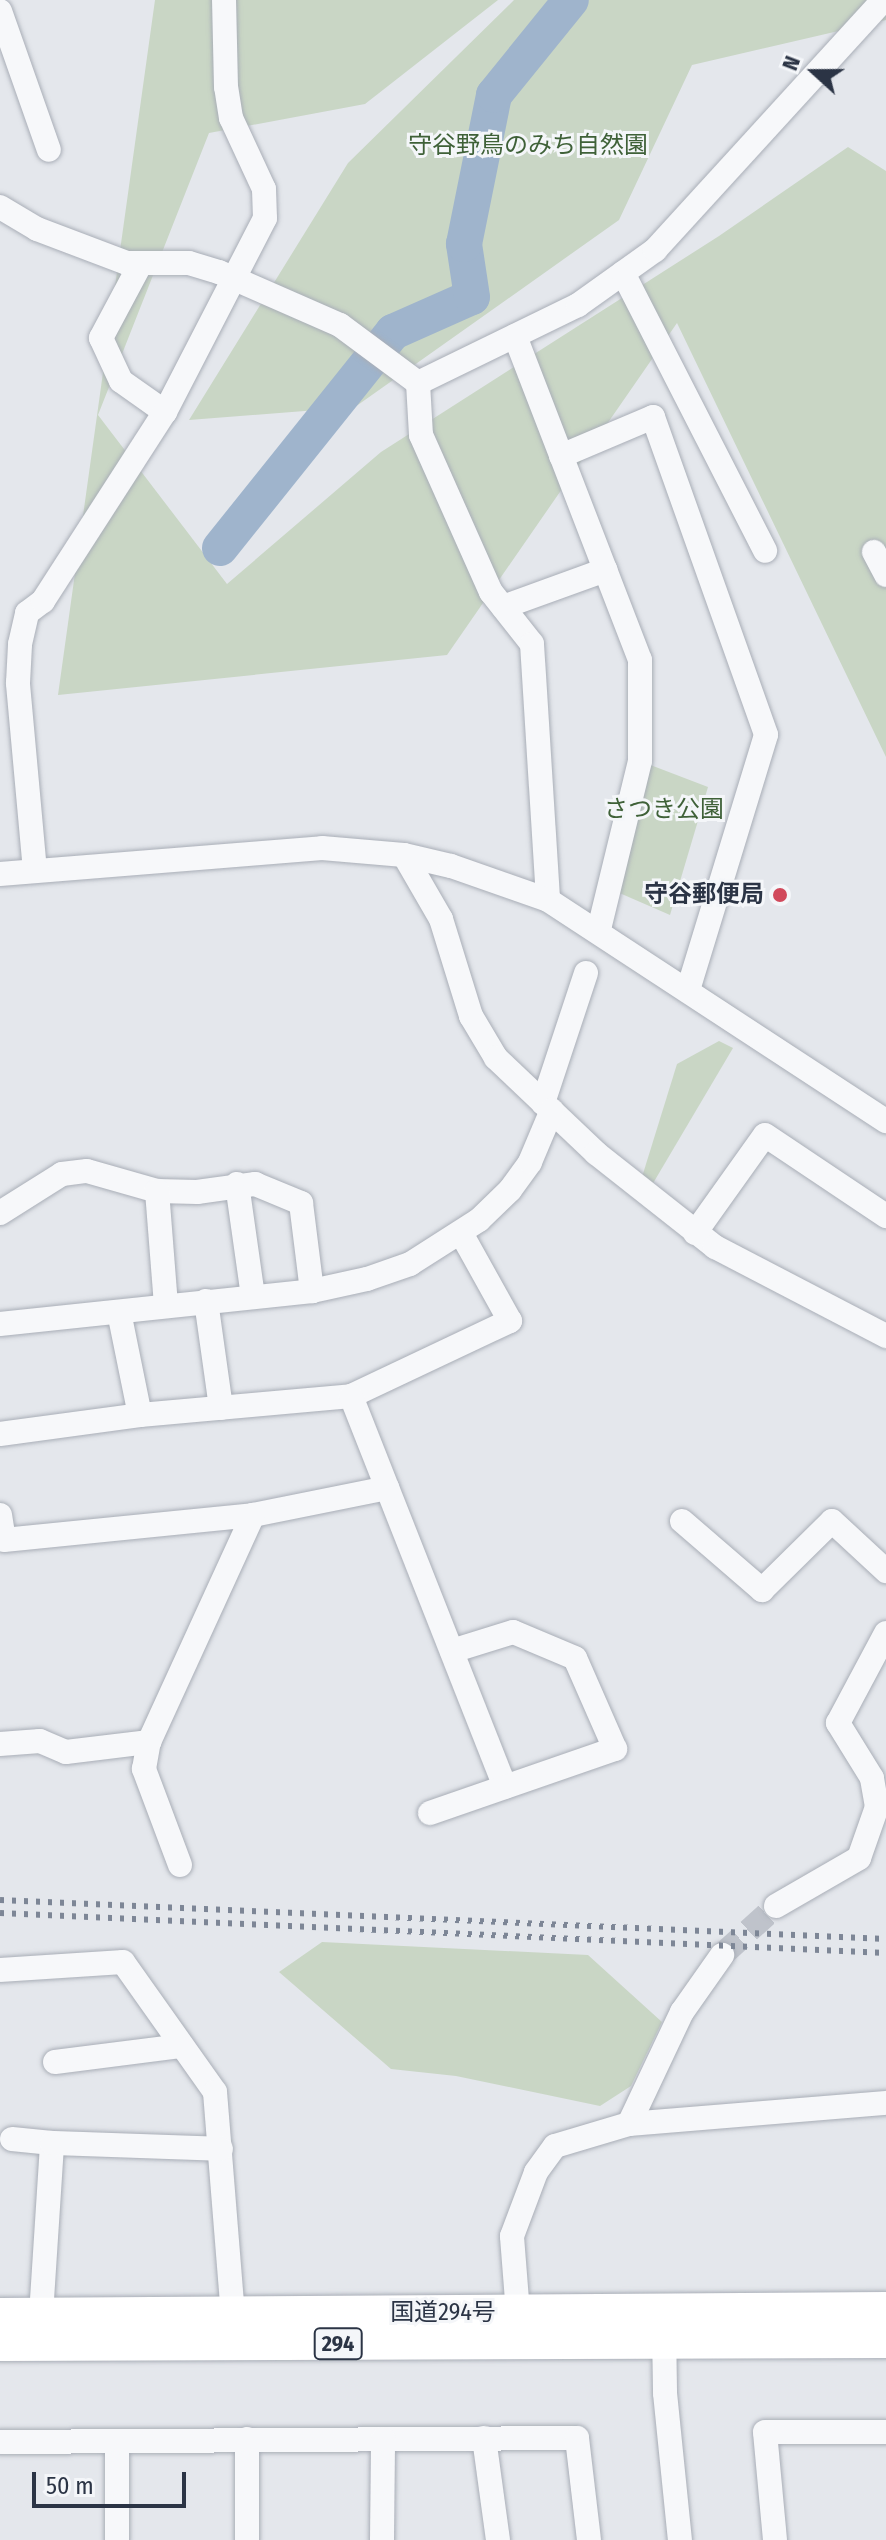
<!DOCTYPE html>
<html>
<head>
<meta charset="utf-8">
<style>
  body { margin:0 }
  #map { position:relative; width:886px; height:2540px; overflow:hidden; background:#e4e7ec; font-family:"Fira Sans Condensed","Noto Sans JP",sans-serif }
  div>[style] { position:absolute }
  .green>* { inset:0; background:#c9d6c5 }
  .river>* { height:36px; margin:-18px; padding:0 18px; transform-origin:18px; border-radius:18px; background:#9fb4cc }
  .minor-tunnel>* { height:24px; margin-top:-12px; transform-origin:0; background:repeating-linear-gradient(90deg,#bfc3cb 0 24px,transparent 0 36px) }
  .roads { filter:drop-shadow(0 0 2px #a9aeb7) drop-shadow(0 0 2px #a9aeb7) }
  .minor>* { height:24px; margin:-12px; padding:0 12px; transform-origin:12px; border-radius:12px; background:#f7f8fa }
  .highway>* { height:34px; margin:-17px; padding:0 17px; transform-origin:17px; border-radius:17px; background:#fff }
  .rail>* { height:6px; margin-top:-3px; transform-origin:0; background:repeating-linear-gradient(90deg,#7d8696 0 4px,transparent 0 12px) }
  .dots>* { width:22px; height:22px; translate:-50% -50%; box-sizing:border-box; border:4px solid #f4f6f9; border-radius:50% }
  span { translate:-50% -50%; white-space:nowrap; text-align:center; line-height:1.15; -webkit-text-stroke:6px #f4f6f9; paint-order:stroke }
  .shield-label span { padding:2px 6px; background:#f4f6f9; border:2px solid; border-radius:6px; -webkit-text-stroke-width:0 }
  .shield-label { font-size:22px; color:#2b3445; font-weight:700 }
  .park-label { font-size:24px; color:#3f6138 }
  .poi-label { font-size:24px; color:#2b3445; font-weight:700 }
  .right { translate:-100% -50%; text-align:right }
  .street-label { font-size:24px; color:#2b3445 }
  .north { position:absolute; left:774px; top:32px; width:80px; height:80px; -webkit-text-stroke:6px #f4f6f9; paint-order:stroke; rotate:291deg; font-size:22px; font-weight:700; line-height:32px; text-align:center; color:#2b3445 }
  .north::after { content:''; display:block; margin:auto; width:28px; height:36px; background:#2b3445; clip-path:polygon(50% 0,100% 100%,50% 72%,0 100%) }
  .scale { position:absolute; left:32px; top:2472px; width:154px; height:36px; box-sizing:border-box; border:4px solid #2b3445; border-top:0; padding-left:10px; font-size:24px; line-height:28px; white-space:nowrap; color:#2b3445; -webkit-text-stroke:6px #f4f6f9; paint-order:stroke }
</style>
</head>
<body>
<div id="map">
  <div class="green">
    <i style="clip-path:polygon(155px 0,498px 0,365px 104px,209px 133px,98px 415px,227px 584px,381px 452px,719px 236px,848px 147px,886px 171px,886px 757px,677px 323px,447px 655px,58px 695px)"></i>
    <i style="clip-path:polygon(514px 0,886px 0,886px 20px,692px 65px,619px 220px,355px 407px,189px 420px,348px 163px)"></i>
    <i style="clip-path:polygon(640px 761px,708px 787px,670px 915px,608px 888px)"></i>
    <i style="clip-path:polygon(719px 1041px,733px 1048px,652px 1185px,642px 1177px,677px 1064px)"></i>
    <i style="clip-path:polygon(322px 1942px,588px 1955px,662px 2022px,631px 2086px,600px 2106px,456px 2076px,391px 2069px,279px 1972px)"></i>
  </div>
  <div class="river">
    <i style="left:220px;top:548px;width:277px;rotate:-51.3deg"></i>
    <i style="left:393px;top:332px;width:86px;rotate:-23.9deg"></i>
    <i style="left:472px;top:297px;width:54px;rotate:-98.6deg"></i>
    <i style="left:464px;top:244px;width:152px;rotate:-78.6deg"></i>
    <i style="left:494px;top:95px;width:122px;rotate:-51deg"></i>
  </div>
  <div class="minor-tunnel">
    <i style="left:722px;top:1955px;width:73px;rotate:-42.2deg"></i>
  </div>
  <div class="roads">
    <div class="minor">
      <i style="left:0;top:11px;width:147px;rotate:70.6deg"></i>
      <i style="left:0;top:207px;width:43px;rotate:30.7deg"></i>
      <i style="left:37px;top:229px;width:96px;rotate:20.7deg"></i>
      <i style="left:127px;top:263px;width:62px"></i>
      <i style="left:189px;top:263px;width:31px;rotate:17deg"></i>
      <i style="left:219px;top:272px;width:132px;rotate:23.7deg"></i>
      <i style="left:340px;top:325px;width:97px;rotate:36.6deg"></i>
      <i style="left:418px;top:383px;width:178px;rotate:-26deg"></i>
      <i style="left:578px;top:305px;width:95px;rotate:-35.5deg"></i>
      <i style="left:655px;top:250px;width:338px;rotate:-47.6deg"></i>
      <i style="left:141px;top:263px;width:85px;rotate:118.1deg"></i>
      <i style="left:101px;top:338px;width:47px;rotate:65.1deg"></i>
      <i style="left:121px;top:381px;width:54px;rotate:35.2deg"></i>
      <i style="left:623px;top:273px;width:312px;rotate:62.9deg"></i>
      <i style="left:515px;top:336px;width:347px;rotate:68.9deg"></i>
      <i style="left:640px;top:660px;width:101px;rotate:90deg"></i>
      <i style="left:640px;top:761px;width:173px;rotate:103.7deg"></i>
      <i style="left:418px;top:383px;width:52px;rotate:86.7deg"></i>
      <i style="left:421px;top:435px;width:172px;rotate:66deg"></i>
      <i style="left:491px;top:592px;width:66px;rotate:51.7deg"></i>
      <i style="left:532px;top:644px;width:256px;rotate:86.4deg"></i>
      <i style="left:561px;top:456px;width:100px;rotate:-23deg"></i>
      <i style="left:653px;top:417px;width:337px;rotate:70.4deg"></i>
      <i style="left:766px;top:735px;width:267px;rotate:107deg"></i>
      <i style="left:874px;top:552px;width:26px;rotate:62deg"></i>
      <i style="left:503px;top:607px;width:109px;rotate:-19.9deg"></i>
      <i style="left:404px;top:855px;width:74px;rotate:60deg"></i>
      <i style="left:441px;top:919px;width:102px;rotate:72.8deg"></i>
      <i style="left:471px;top:1016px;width:49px;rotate:59.2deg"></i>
      <i style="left:496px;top:1058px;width:138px;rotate:43.5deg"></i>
      <i style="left:596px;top:1153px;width:152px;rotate:38.3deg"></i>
      <i style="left:715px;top:1247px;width:193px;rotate:27.5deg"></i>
      <i style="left:35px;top:871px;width:189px;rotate:-95.2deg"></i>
      <i style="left:18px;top:683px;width:39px;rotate:-87deg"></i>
      <i style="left:20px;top:644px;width:32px;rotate:-77deg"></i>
      <i style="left:27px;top:613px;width:20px;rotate:-37deg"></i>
      <i style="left:43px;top:601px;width:225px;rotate:-57.2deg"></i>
      <i style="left:165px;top:412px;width:218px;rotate:-62.7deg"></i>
      <i style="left:265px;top:218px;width:29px;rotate:-92deg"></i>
      <i style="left:264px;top:189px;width:78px;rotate:-114.9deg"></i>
      <i style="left:231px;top:118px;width:31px;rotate:-99deg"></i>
      <i style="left:226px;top:87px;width:87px;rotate:-91.3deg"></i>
      <i style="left:0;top:874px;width:323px;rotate:-4.6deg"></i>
      <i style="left:322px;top:848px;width:82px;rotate:4.9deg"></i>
      <i style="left:404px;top:855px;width:48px;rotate:13.2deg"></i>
      <i style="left:451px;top:866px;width:103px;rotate:19.3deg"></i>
      <i style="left:548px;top:900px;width:404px;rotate:33.2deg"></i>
      <i style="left:543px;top:1103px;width:137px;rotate:-71.7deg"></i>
      <i style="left:237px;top:1184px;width:114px;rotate:81.9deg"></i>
      <i style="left:157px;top:1191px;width:40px;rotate:1.4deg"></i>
      <i style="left:197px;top:1192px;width:59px;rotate:-7.9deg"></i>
      <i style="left:255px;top:1184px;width:50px;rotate:22.4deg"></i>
      <i style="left:301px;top:1203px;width:89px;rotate:82.9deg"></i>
      <i style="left:0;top:1213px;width:73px;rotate:-32.2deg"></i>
      <i style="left:62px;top:1174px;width:25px;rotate:-7deg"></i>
      <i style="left:87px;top:1171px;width:73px;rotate:15.9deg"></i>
      <i style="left:157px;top:1191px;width:114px;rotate:85.5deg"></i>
      <i style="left:695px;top:1233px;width:120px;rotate:-54.5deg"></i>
      <i style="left:765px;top:1135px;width:146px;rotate:33.8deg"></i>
      <i style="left:206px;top:1301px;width:108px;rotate:82deg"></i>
      <i style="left:119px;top:1312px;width:105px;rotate:78.5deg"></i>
      <i style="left:140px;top:1415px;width:212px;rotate:-5.1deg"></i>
      <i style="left:351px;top:1396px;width:176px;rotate:-25.3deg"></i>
      <i style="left:510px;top:1321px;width:101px;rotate:-119.1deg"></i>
      <i style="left:0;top:1324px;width:314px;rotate:-6deg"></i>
      <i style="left:312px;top:1291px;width:56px;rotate:-12.3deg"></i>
      <i style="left:367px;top:1279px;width:46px;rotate:-19.2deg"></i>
      <i style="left:410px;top:1264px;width:82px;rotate:-32.5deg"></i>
      <i style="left:479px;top:1220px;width:43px;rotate:-44.1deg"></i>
      <i style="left:510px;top:1190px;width:34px;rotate:-54deg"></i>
      <i style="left:530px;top:1162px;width:56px;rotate:-67.1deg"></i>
      <i style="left:351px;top:1396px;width:420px;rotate:68.5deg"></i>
      <i style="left:0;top:1434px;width:141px;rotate:-7.7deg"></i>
      <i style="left:0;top:1515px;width:25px;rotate:81deg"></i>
      <i style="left:4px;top:1540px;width:250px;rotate:-5.7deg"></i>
      <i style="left:253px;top:1515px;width:137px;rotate:-11.4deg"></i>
      <i style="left:682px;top:1521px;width:106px;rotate:40.8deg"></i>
      <i style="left:762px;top:1590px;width:98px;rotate:-44.6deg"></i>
      <i style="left:832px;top:1521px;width:74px;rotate:42.8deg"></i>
      <i style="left:0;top:1744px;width:40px;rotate:-4.3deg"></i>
      <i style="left:40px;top:1741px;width:28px;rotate:23deg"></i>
      <i style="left:66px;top:1752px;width:84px;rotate:-6.9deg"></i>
      <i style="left:430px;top:1813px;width:196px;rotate:-19.1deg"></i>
      <i style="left:615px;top:1749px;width:99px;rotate:-113.7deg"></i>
      <i style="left:575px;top:1658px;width:67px;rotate:-157.2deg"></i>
      <i style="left:513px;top:1632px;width:64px;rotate:162.7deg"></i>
      <i style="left:180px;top:1865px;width:103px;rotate:-110.6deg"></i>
      <i style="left:144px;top:1769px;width:27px;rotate:-80deg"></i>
      <i style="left:149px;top:1742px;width:250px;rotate:-65.4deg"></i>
      <i style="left:776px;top:1906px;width:96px;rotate:-30deg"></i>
      <i style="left:859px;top:1858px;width:54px;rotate:-70.6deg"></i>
      <i style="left:877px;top:1807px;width:29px;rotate:-100deg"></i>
      <i style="left:872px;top:1778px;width:65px;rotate:-121.7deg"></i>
      <i style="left:838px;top:1723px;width:102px;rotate:-61.9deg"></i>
      <i style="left:0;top:1970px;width:123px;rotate:-3.7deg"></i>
      <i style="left:123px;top:1962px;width:159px;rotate:54.7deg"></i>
      <i style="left:215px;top:2092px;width:223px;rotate:85.4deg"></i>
      <i style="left:55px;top:2062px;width:128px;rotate:-7.2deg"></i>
      <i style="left:629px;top:2124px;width:124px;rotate:-64.7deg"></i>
      <i style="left:682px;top:2012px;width:70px;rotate:-54.9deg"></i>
      <i style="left:12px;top:2139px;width:40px;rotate:5.7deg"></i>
      <i style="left:518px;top:2313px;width:77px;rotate:-94.5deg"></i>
      <i style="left:512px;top:2236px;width:68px;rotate:-69.4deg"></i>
      <i style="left:536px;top:2172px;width:32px;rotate:-54deg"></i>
      <i style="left:555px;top:2146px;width:77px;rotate:-16.6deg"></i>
      <i style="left:629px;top:2124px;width:258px;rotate:-4.7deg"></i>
      <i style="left:41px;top:2315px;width:172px;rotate:-86.3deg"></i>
      <i style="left:52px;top:2143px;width:169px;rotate:2deg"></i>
      <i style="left:664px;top:2327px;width:66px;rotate:89.1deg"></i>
      <i style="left:665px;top:2393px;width:148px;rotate:84.2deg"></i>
      <i style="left:484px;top:2438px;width:103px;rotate:82.2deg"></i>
      <i style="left:117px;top:2441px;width:99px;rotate:90deg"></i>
      <i style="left:0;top:2442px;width:577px;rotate:-0.4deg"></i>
      <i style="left:577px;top:2438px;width:103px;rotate:83.3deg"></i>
      <i style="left:247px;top:2540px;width:101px;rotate:-90deg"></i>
      <i style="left:382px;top:2540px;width:101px;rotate:-89.4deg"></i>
      <i style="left:775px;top:2540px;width:108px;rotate:-95.3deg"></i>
      <i style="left:765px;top:2432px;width:121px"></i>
    </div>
    <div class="highway">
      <i style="left:0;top:2315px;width:886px;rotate:-0.39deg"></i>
      <i style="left:0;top:2344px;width:886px;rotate:-0.19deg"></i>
    </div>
  </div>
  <div class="rail">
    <i style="left:0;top:1900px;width:887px;rotate:2.52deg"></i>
    <i style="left:0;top:1913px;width:887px;rotate:2.58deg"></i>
  </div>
  <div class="dots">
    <i style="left:780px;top:895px;background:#d1495b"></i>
  </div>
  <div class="shield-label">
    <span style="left:338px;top:2344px">294</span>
  </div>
  <div class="park-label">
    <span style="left:528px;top:146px">守谷野鳥のみち自然園</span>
    <span style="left:664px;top:810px">さつき公園</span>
  </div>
  <div class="poi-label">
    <span class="right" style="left:764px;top:895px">守谷郵便局</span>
  </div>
  <div class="street-label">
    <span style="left:443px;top:2313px">国道294号</span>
  </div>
  <div class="north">N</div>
  <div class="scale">50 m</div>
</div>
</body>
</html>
